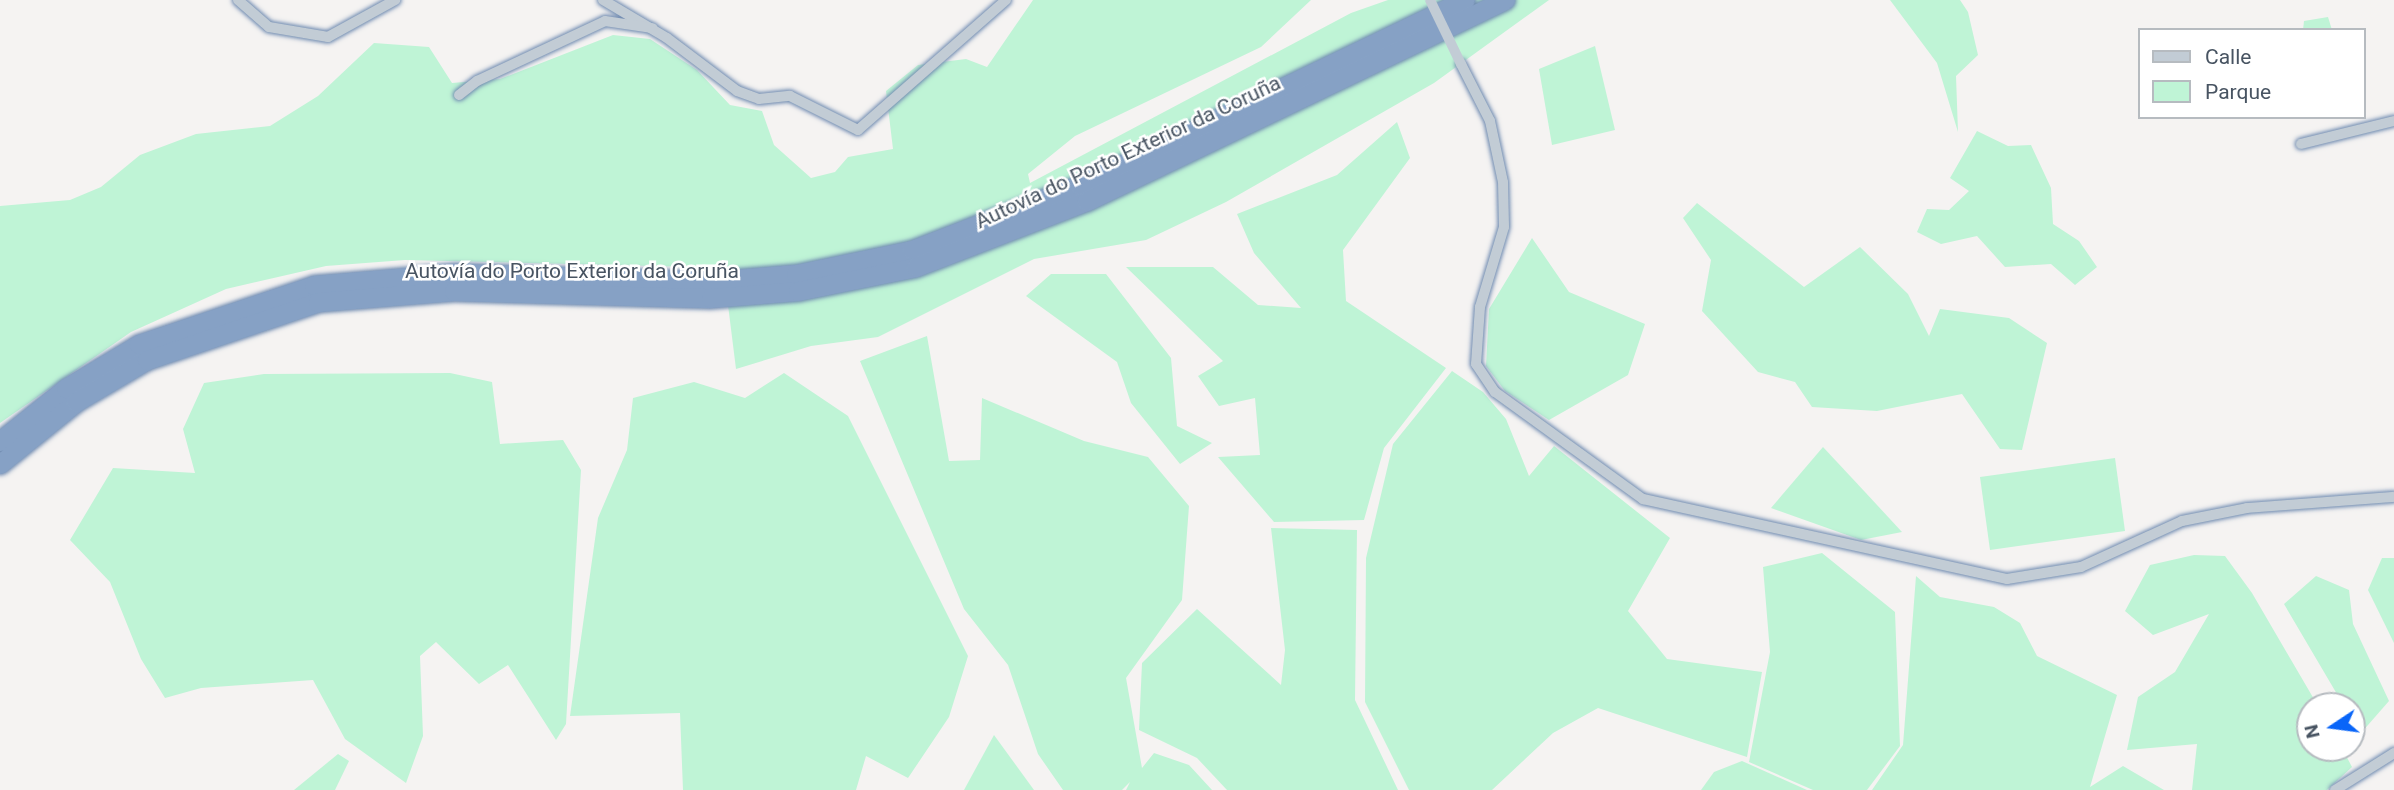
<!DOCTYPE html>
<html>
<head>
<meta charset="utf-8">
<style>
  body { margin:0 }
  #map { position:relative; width:2394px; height:790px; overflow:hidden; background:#f5f3f2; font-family:Roboto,sans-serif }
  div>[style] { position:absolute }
  .green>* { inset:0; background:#bff4d6 }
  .roads { filter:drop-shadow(0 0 2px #718cb1) drop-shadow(0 0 2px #718cb1) }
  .street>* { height:10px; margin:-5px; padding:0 5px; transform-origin:5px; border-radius:5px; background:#c2ccd5 }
  .highway>* { height:19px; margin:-9.5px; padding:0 9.5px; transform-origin:9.5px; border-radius:9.5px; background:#86a1c5 }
  .street-bridge>* { height:10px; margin:-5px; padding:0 5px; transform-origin:5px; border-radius:5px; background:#c2ccd5 }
  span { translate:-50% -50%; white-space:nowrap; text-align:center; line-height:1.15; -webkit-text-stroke:5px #fff; paint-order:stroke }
  .street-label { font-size:21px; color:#485462 }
  .legend { position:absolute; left:2138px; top:28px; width:228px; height:91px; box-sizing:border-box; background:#fff; border:2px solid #b6bbc0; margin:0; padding:9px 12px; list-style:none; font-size:21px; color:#485462 }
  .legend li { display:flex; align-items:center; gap:14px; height:35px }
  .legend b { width:35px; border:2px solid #b6bbc0 }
  .north { position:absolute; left:2296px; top:692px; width:70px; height:70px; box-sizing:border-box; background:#fff; border:2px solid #b6bbc0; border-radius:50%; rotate:257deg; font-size:19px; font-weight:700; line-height:28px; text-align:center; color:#485462 }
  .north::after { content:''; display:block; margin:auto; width:24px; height:32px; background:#0965f8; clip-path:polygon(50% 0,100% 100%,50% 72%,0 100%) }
</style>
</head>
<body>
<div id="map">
  <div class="green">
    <i style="clip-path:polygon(1033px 0,1311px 0,1261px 47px,1075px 136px,1028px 174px,1030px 183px,1351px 13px,1388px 0,1549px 0,1434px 83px,1226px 202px,1146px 240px,1034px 259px,878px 337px,811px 346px,736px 369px,728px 305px,735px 268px,405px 260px,326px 266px,226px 289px,131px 332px,0 423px,0 206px,70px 200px,101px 187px,140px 155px,196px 134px,270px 126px,318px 96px,374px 43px,429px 47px,452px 83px,500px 79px,613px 35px,650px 39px,697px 70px,730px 105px,762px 111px,774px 145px,811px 178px,835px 172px,848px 157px,893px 149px,886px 91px,918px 65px,966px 59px,987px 67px)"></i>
    <i style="clip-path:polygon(1890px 0,1960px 0,1968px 12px,1978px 55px,1956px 76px,1958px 132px,1937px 63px)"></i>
    <i style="clip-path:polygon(2328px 17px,2332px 30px,2303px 30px,2304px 21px)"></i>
    <i style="clip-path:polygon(1595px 46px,1615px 130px,1552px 145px,1539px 69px)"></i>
    <i style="clip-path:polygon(1397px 122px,1410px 158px,1343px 250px,1346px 301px,1446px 368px,1384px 448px,1364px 520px,1274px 522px,1218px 457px,1260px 455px,1255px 398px,1219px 406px,1198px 376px,1223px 361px,1126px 267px,1213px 267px,1258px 305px,1301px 308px,1254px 253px,1237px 214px,1337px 175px)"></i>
    <i style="clip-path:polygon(1977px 131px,2008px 146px,2031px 145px,2051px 188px,2053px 224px,2079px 241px,2097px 267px,2075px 285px,2051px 264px,2005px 267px,1977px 236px,1941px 244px,1917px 232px,1927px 209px,1949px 210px,1969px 191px,1950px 178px)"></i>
    <i style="clip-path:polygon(1697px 203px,1804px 287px,1860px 247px,1908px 294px,1929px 336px,1940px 309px,2009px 318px,2047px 343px,2022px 450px,2000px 449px,1962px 394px,1877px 411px,1812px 407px,1795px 382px,1758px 372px,1702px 311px,1711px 260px,1683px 218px)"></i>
    <i style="clip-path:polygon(1532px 238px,1569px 292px,1645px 324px,1628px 375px,1549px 420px,1505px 391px,1486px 366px,1489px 309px)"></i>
    <i style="clip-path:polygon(1051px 274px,1106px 274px,1171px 358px,1177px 426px,1212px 443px,1180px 464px,1131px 403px,1117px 362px,1026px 296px)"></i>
    <i style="clip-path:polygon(927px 336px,949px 461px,980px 460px,982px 398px,1084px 441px,1148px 457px,1189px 506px,1182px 600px,1126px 678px,1142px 768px,1154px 753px,1189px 765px,1212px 790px,1126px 790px,1130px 782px,1122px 790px,1063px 790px,1038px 754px,1008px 665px,964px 609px,860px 361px)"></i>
    <i style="clip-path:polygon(1452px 371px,1483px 392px,1506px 419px,1529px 476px,1554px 446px,1670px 538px,1628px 611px,1667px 659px,1762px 672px,1747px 757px,1598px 708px,1553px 733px,1492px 790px,1409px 790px,1365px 702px,1366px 558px,1393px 444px)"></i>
    <i style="clip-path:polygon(450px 373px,492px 382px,500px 444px,563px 440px,581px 470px,566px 724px,556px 740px,508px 665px,479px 684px,436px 642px,420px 656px,423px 736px,406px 783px,345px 739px,313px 680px,201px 688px,165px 698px,141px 659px,110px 582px,70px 540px,113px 468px,195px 473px,183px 429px,204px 383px,264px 374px)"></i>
    <i style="clip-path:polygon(784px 373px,848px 416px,968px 656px,949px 717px,908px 778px,866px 756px,856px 790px,683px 790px,680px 713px,570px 716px,598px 518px,627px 450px,633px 398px,694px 382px,745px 398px)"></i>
    <i style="clip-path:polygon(1823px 447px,1865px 492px,1902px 532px,1861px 540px,1771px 508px)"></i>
    <i style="clip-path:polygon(2115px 458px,2125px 531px,1990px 550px,1980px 477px)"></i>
    <i style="clip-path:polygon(1271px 528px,1357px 530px,1355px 700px,1398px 790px,1227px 790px,1197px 758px,1139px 730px,1142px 663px,1197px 609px,1281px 685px,1285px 650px)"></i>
    <i style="clip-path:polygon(1822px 553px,1895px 612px,1900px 746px,1867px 790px,1813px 790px,1749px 762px,1770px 652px,1763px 567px)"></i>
    <i style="clip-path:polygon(2194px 555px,2225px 556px,2252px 593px,2318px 706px,2310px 706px,2310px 748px,2342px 748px,2352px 767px,2327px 790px,2192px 790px,2197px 744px,2127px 750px,2138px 697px,2175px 672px,2209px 614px,2153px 635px,2125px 611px,2150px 565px)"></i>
    <i style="clip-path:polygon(2382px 558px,2394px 558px,2394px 643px,2368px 590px)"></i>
    <i style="clip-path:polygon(1916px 576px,1940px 597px,1994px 607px,2020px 623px,2037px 656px,2117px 695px,2090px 787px,2123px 766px,2164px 790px,1872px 790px,1903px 745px)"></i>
    <i style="clip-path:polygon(2316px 576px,2349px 590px,2353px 624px,2389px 701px,2361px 733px,2352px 706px,2344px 706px,2284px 604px)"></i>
    <i style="clip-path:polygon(994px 735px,1034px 790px,964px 790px)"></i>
    <i style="clip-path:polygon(338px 754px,349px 761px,335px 790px,294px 790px)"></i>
    <i style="clip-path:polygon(1742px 761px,1807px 790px,1701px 790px,1714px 772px)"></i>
  </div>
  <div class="roads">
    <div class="street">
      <i style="left:238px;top:0;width:41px;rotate:41.1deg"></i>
      <i style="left:269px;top:27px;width:60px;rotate:9.6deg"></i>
      <i style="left:328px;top:37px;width:77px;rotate:-28.9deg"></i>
      <i style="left:603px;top:0;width:74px;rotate:30.7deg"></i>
      <i style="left:667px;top:38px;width:88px;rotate:37.1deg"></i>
      <i style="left:737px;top:91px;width:23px;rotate:20deg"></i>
      <i style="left:759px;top:99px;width:31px;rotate:-6deg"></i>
      <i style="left:790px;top:96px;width:76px;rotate:26.6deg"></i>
      <i style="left:858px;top:130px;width:197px;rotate:-41.3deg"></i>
      <i style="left:1461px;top:64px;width:64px;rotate:63deg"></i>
      <i style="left:1490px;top:121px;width:62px;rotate:78deg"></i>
      <i style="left:1503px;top:182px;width:45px;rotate:88.7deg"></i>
      <i style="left:1504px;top:227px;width:84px;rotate:106.7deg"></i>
      <i style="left:1480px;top:307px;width:57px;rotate:94deg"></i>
      <i style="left:1476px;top:364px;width:34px;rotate:56deg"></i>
      <i style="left:1495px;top:392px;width:183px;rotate:35.9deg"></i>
      <i style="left:1643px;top:499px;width:373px;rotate:12.4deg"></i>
      <i style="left:2007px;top:579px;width:75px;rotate:-9.2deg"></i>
      <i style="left:2081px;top:567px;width:111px;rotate:-24.5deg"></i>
      <i style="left:2182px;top:521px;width:66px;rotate:-11.3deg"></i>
      <i style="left:2247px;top:508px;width:147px;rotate:-4.3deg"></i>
      <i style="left:459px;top:95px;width:23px;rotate:-38deg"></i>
      <i style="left:477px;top:81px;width:141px;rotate:-25.1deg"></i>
      <i style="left:605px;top:21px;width:48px;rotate:8.5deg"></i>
      <i style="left:2301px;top:144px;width:96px;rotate:-13.9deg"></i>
      <i style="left:2335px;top:790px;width:70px;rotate:-32.1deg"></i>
    </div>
    <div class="highway">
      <i style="left:0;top:441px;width:85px;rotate:-38.8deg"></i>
      <i style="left:66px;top:388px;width:85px;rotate:-31.1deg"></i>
      <i style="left:139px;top:344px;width:185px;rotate:-18.6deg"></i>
      <i style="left:314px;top:285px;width:142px;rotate:-4.9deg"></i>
      <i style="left:455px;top:273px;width:255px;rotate:1.8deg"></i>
      <i style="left:710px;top:281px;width:86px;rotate:-4.7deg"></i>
      <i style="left:796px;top:274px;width:118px;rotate:-11.7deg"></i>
      <i style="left:912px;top:250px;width:180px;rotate:-21.2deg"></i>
      <i style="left:1080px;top:185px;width:427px;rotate:-25.7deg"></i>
      <i style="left:0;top:464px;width:98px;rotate:-39.2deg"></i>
      <i style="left:76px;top:402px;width:82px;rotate:-30.6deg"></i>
      <i style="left:147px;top:360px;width:181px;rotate:-18.7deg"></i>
      <i style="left:318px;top:302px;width:136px;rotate:-4.6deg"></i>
      <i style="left:454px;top:291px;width:257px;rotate:1.6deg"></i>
      <i style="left:711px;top:298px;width:87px;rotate:-4.6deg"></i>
      <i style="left:798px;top:291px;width:120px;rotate:-11.5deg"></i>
      <i style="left:916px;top:267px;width:183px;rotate:-21.1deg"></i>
      <i style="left:1087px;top:201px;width:464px;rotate:-25.7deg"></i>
    </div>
  </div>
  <div class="street-bridge">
    <i style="left:1430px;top:0;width:71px;rotate:64.2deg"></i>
  </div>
  <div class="street-label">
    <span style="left:1128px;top:152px;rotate:-25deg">Autovía do Porto Exterior da Coruña</span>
    <span style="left:572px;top:271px">Autovía do Porto Exterior da Coruña</span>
  </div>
  <ul class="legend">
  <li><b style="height:9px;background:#c2ccd5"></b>Calle</li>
  <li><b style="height:19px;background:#bff4d6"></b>Parque</li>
  </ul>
  <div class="north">N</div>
</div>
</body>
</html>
